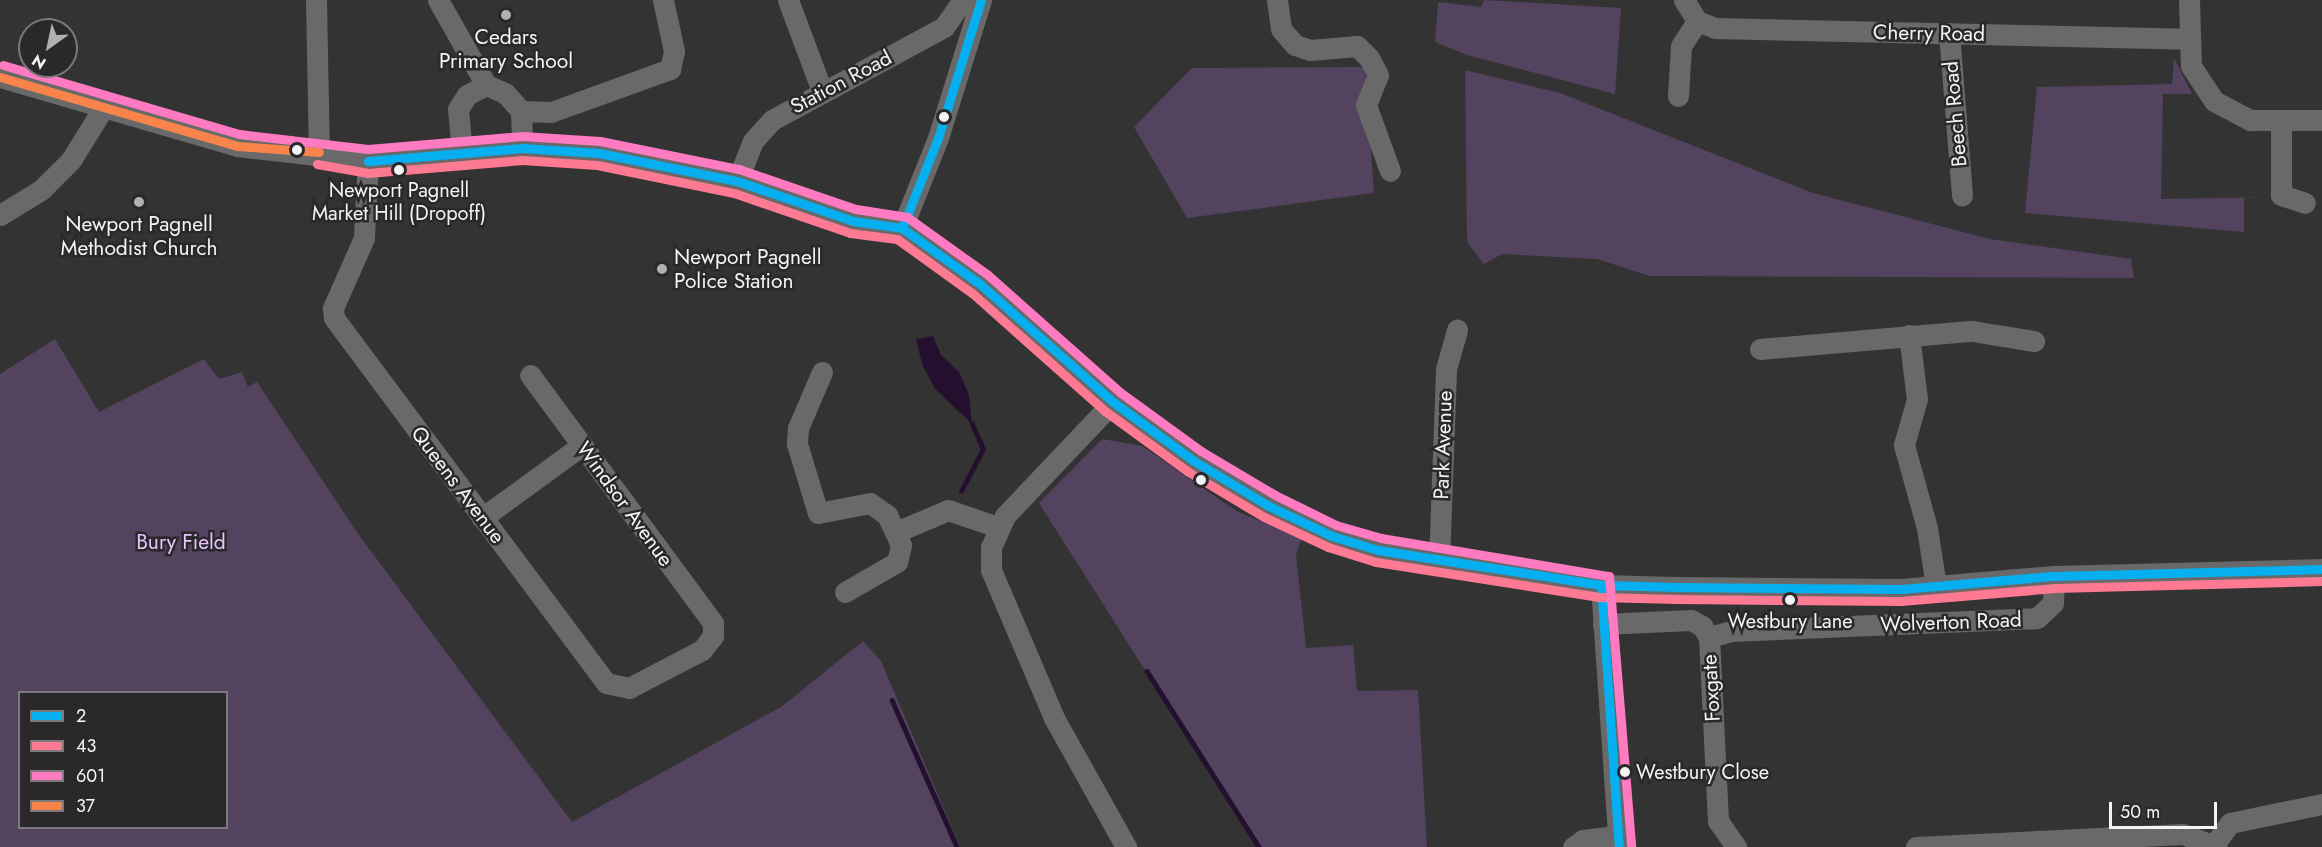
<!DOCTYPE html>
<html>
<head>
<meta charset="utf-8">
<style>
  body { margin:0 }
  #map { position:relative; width:2322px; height:847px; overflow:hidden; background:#343334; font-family:Jost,sans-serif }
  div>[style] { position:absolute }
  .green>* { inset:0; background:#53435e }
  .water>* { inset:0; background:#240f2f }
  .stream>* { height:4.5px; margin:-2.25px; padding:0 2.25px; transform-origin:2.25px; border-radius:2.25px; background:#240f2f }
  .minor>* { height:21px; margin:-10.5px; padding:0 10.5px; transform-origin:10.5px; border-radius:10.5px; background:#696969 }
  .bus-1>* { height:9px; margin:-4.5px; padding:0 4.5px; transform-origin:4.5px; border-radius:4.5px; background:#06aff0 }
  .bus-2>* { height:9px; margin:-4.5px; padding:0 4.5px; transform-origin:4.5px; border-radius:4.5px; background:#fe7a93 }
  .bus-3>* { height:9px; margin:-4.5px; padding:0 4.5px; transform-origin:4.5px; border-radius:4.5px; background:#fe7ac1 }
  .bus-4>* { height:9px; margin:-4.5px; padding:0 4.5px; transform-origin:4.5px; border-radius:4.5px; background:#f8844c }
  .dots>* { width:16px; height:16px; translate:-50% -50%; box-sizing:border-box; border:3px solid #2a282b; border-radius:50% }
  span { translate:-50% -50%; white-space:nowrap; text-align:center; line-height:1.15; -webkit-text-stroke:5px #2a282b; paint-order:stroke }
  .bus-label { font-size:20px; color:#f4f3f5 }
  .left { translate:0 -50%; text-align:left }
  .street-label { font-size:21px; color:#f4f3f5 }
  .poi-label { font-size:21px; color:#f4f3f5 }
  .park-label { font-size:21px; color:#e4c4fa }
  .legend { position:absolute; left:18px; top:691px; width:210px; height:138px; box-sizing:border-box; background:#2a282b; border:2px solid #7b797c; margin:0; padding:8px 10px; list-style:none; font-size:18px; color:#f4f3f5 }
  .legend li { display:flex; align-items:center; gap:12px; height:30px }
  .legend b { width:30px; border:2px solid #7b797c }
  .north { position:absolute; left:18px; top:18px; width:60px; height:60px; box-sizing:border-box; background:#2a282b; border:2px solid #7b797c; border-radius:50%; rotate:213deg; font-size:16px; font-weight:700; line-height:24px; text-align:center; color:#f4f3f5 }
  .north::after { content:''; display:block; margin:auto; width:21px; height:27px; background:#b1b0b1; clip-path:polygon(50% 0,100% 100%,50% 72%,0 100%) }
  .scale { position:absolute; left:2109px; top:802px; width:108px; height:27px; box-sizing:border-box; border:3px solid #f4f3f5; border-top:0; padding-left:8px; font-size:18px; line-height:21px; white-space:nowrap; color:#f4f3f5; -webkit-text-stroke:4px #2a282b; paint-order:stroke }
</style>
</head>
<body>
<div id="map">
  <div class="green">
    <i style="clip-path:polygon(1484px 0,1621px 8px,1615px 94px,1467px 55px,1435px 42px,1438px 2px,1481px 7px)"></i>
    <i style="clip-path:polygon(2174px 58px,2192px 94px,2163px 94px,2161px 199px,2275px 197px,2244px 198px,2244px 232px,2025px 213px,2037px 87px,2172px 84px)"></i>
    <i style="clip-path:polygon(1365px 67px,1374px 193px,1187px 218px,1134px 127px,1192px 68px)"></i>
    <i style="clip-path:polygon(1465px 70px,1560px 93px,1813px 193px,1990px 239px,2131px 259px,2134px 278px,1650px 276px,1597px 259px,1502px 254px,1484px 264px,1467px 242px)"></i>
    <i style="clip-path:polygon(evenodd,55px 339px,99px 412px,204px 359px,219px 379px,242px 372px,248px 387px,257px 382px,356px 531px,572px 822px,781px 707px,863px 641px,881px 661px,960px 847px,0 847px,0 374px,55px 339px,20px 692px,226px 692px,226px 828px,20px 828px,20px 692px)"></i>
    <i style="clip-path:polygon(1102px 439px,1142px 446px,1238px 512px,1302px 538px,1296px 554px,1306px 648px,1353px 645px,1357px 691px,1418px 690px,1427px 847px,1257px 847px,1039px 503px)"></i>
  </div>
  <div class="water">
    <i style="clip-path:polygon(933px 336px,941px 355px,959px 372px,969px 395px,972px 424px,935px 389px,922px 364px,916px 339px)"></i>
  </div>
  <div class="stream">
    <i style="left:961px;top:491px;width:47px;rotate:-62.4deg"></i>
    <i style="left:983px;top:449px;width:27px;rotate:-114deg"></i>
    <i style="left:1147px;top:671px;width:209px;rotate:57.5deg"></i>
    <i style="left:892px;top:700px;width:161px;rotate:66.1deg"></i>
  </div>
  <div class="minor">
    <i style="left:316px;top:0;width:152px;rotate:88.9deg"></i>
    <i style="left:438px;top:0;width:98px;rotate:60.5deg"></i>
    <i style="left:486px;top:85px;width:21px;rotate:23deg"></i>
    <i style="left:505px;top:93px;width:24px;rotate:48deg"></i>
    <i style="left:521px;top:111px;width:37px;rotate:88deg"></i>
    <i style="left:788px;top:0;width:97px;rotate:69.5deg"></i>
    <i style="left:1277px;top:0;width:29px;rotate:82deg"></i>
    <i style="left:1281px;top:29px;width:21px;rotate:49deg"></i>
    <i style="left:1295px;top:45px;width:16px;rotate:18deg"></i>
    <i style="left:1310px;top:50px;width:47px;rotate:-4.9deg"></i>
    <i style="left:1357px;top:46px;width:17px;rotate:45deg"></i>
    <i style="left:1369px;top:58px;width:19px;rotate:62deg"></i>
    <i style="left:1378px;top:75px;width:32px;rotate:112deg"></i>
    <i style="left:1366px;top:105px;width:70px;rotate:70deg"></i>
    <i style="left:1684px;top:0;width:25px;rotate:58deg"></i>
    <i style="left:1697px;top:21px;width:19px;rotate:21deg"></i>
    <i style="left:1715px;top:28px;width:472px;rotate:1.3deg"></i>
    <i style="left:2189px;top:0;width:66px;rotate:88.3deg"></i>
    <i style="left:2191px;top:66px;width:42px;rotate:56.7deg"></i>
    <i style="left:2214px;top:101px;width:41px;rotate:27.8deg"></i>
    <i style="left:2250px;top:120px;width:72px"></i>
    <i style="left:1949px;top:33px;width:163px;rotate:85.4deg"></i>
    <i style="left:0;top:77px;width:247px;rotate:16.2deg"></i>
    <i style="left:237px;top:146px;width:132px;rotate:6.5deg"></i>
    <i style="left:368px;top:161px;width:155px;rotate:-4.8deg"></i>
    <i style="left:522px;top:148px;width:77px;rotate:3.7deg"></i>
    <i style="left:599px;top:153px;width:141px;rotate:11.5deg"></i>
    <i style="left:737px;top:181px;width:123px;rotate:19deg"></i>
    <i style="left:853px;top:221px;width:49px;rotate:8.1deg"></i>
    <i style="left:902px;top:228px;width:96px;rotate:35.7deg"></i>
    <i style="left:980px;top:284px;width:178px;rotate:41.6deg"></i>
    <i style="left:1113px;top:402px;width:100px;rotate:36.1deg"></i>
    <i style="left:1194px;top:461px;width:87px;rotate:31deg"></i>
    <i style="left:1269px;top:506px;width:70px;rotate:25.5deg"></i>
    <i style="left:1332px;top:536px;width:48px;rotate:16.9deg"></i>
    <i style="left:1378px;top:550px;width:226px;rotate:8.9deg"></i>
    <i style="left:1601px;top:585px;width:76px;rotate:1.5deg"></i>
    <i style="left:1677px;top:587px;width:224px;rotate:0.5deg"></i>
    <i style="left:1901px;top:589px;width:154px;rotate:-4.9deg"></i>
    <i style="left:2054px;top:576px;width:268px;rotate:-1.5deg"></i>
    <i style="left:1678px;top:96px;width:50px;rotate:-86.6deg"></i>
    <i style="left:1681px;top:46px;width:30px;rotate:-57deg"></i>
    <i style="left:521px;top:111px;width:30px;rotate:2deg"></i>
    <i style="left:551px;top:112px;width:127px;rotate:-19.9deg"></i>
    <i style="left:670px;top:69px;width:18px;rotate:-77deg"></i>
    <i style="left:674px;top:51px;width:52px;rotate:-102.2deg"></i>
    <i style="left:2281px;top:120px;width:75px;rotate:90deg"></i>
    <i style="left:2281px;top:195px;width:25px;rotate:18deg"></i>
    <i style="left:462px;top:153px;width:44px;rotate:-95.2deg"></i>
    <i style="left:458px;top:109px;width:17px;rotate:-57deg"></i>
    <i style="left:467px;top:95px;width:21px;rotate:-28deg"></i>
    <i style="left:368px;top:161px;width:77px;rotate:93deg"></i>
    <i style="left:364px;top:238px;width:77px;rotate:113.9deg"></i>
    <i style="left:333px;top:308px;width:10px;rotate:84deg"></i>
    <i style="left:334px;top:318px;width:455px;rotate:53.3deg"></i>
    <i style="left:606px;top:683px;width:24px;rotate:12deg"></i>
    <i style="left:629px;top:688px;width:82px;rotate:-27.5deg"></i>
    <i style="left:702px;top:650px;width:18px;rotate:-52deg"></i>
    <i style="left:713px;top:636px;width:13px;rotate:-90deg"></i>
    <i style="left:713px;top:623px;width:308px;rotate:-126.4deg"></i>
    <i style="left:737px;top:181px;width:43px;rotate:-68.2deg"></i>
    <i style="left:753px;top:141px;width:28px;rotate:-48deg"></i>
    <i style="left:772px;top:120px;width:196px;rotate:-28.4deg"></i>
    <i style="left:944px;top:27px;width:33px;rotate:-55deg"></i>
    <i style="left:0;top:215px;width:48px;rotate:-31.4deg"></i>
    <i style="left:41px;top:190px;width:42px;rotate:-45deg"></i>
    <i style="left:71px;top:160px;width:59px;rotate:-58.2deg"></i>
    <i style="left:902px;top:228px;width:97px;rotate:-68.2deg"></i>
    <i style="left:938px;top:138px;width:145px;rotate:-72.7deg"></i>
    <i style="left:1909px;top:335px;width:64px;rotate:82.9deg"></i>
    <i style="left:1917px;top:399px;width:48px;rotate:105.8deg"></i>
    <i style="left:1904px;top:445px;width:86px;rotate:74.5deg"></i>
    <i style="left:1927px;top:528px;width:59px;rotate:81.2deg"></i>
    <i style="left:1760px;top:349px;width:213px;rotate:-4.9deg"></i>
    <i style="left:1972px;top:331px;width:63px;rotate:9.2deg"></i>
    <i style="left:822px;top:372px;width:61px;rotate:113.2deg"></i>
    <i style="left:798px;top:428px;width:16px;rotate:94deg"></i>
    <i style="left:797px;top:444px;width:72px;rotate:73.1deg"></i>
    <i style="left:818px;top:513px;width:53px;rotate:-10.9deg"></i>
    <i style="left:870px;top:503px;width:21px;rotate:35deg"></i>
    <i style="left:887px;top:515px;width:33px;rotate:65deg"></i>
    <i style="left:901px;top:545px;width:17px;rotate:103deg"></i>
    <i style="left:897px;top:562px;width:60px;rotate:150deg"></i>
    <i style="left:1113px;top:402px;width:157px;rotate:133.5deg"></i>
    <i style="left:1005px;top:516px;width:34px;rotate:114deg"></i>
    <i style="left:991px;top:547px;width:23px;rotate:90deg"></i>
    <i style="left:991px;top:570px;width:161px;rotate:66.9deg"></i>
    <i style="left:1054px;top:718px;width:148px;rotate:60.8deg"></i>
    <i style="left:482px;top:518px;width:124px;rotate:-36.1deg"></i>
    <i style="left:896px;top:532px;width:56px;rotate:-22.9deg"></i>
    <i style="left:948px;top:510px;width:53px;rotate:18.8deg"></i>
    <i style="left:1439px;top:562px;width:193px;rotate:-87.9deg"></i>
    <i style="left:1446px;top:369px;width:41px;rotate:-74.2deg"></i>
    <i style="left:1601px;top:585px;width:263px;rotate:86.1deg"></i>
    <i style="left:1603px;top:624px;width:88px;rotate:-2.6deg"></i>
    <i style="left:1691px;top:620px;width:13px;rotate:29deg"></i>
    <i style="left:1702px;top:626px;width:13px;rotate:58deg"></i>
    <i style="left:1709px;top:637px;width:184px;rotate:87.2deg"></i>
    <i style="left:1718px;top:821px;width:32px;rotate:55deg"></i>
    <i style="left:1709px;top:637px;width:23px;rotate:-15deg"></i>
    <i style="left:1731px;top:631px;width:306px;rotate:-2.4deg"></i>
    <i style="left:2037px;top:618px;width:22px;rotate:-43deg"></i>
    <i style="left:2053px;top:603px;width:27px;rotate:-88deg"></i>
    <i style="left:2214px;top:845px;width:27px;rotate:-54deg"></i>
    <i style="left:2230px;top:823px;width:94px;rotate:-11.7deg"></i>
    <i style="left:1573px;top:847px;width:12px;rotate:-35deg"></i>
    <i style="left:1583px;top:840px;width:35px;rotate:-7deg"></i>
    <i style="left:1916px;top:847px;width:267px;rotate:-2.8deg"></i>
    <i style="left:2183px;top:834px;width:36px;rotate:21deg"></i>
  </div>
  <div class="bus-1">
    <i style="left:368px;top:161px;width:155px;rotate:-4.8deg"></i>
    <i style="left:522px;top:148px;width:77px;rotate:3.7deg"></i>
    <i style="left:599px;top:153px;width:141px;rotate:11.5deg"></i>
    <i style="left:737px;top:181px;width:123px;rotate:19deg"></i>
    <i style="left:853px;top:221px;width:49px;rotate:8.1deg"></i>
    <i style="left:902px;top:228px;width:96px;rotate:35.7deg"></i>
    <i style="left:980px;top:284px;width:178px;rotate:41.6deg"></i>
    <i style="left:1113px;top:402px;width:100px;rotate:36.1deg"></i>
    <i style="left:1194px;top:461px;width:87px;rotate:31deg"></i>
    <i style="left:1269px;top:506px;width:70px;rotate:25.5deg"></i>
    <i style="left:1332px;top:536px;width:48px;rotate:16.9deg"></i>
    <i style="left:1378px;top:550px;width:226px;rotate:8.9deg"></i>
    <i style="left:1601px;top:585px;width:76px;rotate:1.5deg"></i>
    <i style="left:1677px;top:587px;width:224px;rotate:0.5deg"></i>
    <i style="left:1901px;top:589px;width:154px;rotate:-4.9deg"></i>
    <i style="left:2054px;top:576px;width:268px;rotate:-1.5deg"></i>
    <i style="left:902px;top:228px;width:97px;rotate:-68.2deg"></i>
    <i style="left:938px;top:138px;width:145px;rotate:-72.7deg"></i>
    <i style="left:1601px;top:585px;width:263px;rotate:86.1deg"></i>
  </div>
  <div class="bus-2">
    <i style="left:317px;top:164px;width:52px;rotate:10deg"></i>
    <i style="left:368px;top:173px;width:155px;rotate:-4.8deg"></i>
    <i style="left:522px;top:160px;width:75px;rotate:3.8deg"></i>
    <i style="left:597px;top:165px;width:140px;rotate:11.6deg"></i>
    <i style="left:734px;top:193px;width:123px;rotate:19deg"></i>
    <i style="left:850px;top:233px;width:47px;rotate:7.3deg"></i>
    <i style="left:897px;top:239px;width:92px;rotate:35.8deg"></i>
    <i style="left:972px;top:293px;width:178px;rotate:41.6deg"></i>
    <i style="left:1105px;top:411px;width:102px;rotate:36.2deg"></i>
    <i style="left:1187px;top:471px;width:90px;rotate:30.9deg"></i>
    <i style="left:1264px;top:517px;width:71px;rotate:25.1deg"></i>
    <i style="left:1328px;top:547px;width:50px;rotate:17.4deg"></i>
    <i style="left:1376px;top:562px;width:226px;rotate:8.9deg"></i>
    <i style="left:1599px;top:597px;width:78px;rotate:1.5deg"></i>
    <i style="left:1677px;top:599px;width:224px;rotate:0.5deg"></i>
    <i style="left:1901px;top:601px;width:155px;rotate:-4.8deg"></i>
    <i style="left:2055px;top:588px;width:267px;rotate:-1.5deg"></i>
  </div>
  <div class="bus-3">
    <i style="left:3px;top:65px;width:246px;rotate:16.3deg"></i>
    <i style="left:239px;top:134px;width:130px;rotate:6.6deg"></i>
    <i style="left:368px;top:149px;width:155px;rotate:-4.8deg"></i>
    <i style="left:522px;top:136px;width:78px;rotate:3.7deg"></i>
    <i style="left:600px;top:141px;width:142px;rotate:11.4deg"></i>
    <i style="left:739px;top:169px;width:124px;rotate:18.9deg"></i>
    <i style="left:856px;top:209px;width:52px;rotate:8.9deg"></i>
    <i style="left:907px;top:217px;width:100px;rotate:35.6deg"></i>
    <i style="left:988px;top:275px;width:178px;rotate:41.6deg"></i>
    <i style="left:1121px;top:393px;width:99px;rotate:35.9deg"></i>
    <i style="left:1201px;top:451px;width:86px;rotate:30.7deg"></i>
    <i style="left:1275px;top:495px;width:68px;rotate:26.2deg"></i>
    <i style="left:1336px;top:525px;width:47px;rotate:16.1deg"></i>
    <i style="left:1381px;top:538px;width:231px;rotate:9.5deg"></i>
    <i style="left:1609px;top:576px;width:271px;rotate:85.3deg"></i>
  </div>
  <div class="bus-4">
    <i style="left:0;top:77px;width:247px;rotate:16.2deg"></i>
    <i style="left:237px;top:146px;width:82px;rotate:4.2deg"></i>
  </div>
  <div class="dots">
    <i style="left:506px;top:15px;background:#b1b0b1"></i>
    <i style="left:944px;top:117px;background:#f4f3f5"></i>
    <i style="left:297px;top:150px;background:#f4f3f5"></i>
    <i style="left:399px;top:170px;background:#f4f3f5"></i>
    <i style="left:139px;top:202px;background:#b1b0b1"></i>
    <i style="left:662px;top:269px;background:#b1b0b1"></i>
    <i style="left:1201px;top:480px;background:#f4f3f5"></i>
    <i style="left:1790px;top:600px;background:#f4f3f5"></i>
    <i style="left:1625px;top:772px;background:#f4f3f5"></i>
  </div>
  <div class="bus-label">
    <span style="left:399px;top:202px">Newport Pagnell<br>Market Hill (Dropoff)</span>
    <span style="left:1790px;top:621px">Westbury Lane</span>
    <span class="left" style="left:1636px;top:772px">Westbury Close</span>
  </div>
  <div class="street-label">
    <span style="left:1929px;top:33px;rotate:1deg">Cherry Road</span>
    <span style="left:841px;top:82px;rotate:-28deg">Station Road</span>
    <span style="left:1955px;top:114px;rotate:-95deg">Beech Road</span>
    <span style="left:1443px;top:445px;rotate:-88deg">Park Avenue</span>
    <span style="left:458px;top:485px;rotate:53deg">Queens Avenue</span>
    <span style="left:625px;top:504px;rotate:54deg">Windsor Avenue</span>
    <span style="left:1951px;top:622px;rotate:-2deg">Wolverton Road</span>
    <span style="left:1711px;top:688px;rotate:-93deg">Foxgate</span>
  </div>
  <div class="poi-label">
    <span style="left:506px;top:49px">Cedars<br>Primary School</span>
    <span style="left:139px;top:236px">Newport Pagnell<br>Methodist Church</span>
    <span class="left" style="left:674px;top:269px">Newport Pagnell<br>Police Station</span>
  </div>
  <div class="park-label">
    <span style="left:181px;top:542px">Bury Field</span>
  </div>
  <ul class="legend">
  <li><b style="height:8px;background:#06aff0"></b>2</li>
  <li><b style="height:8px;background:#fe7a93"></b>43</li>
  <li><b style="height:8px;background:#fe7ac1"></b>601</li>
  <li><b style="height:8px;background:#f8844c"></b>37</li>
  </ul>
  <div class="north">N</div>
  <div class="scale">50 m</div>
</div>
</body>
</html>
